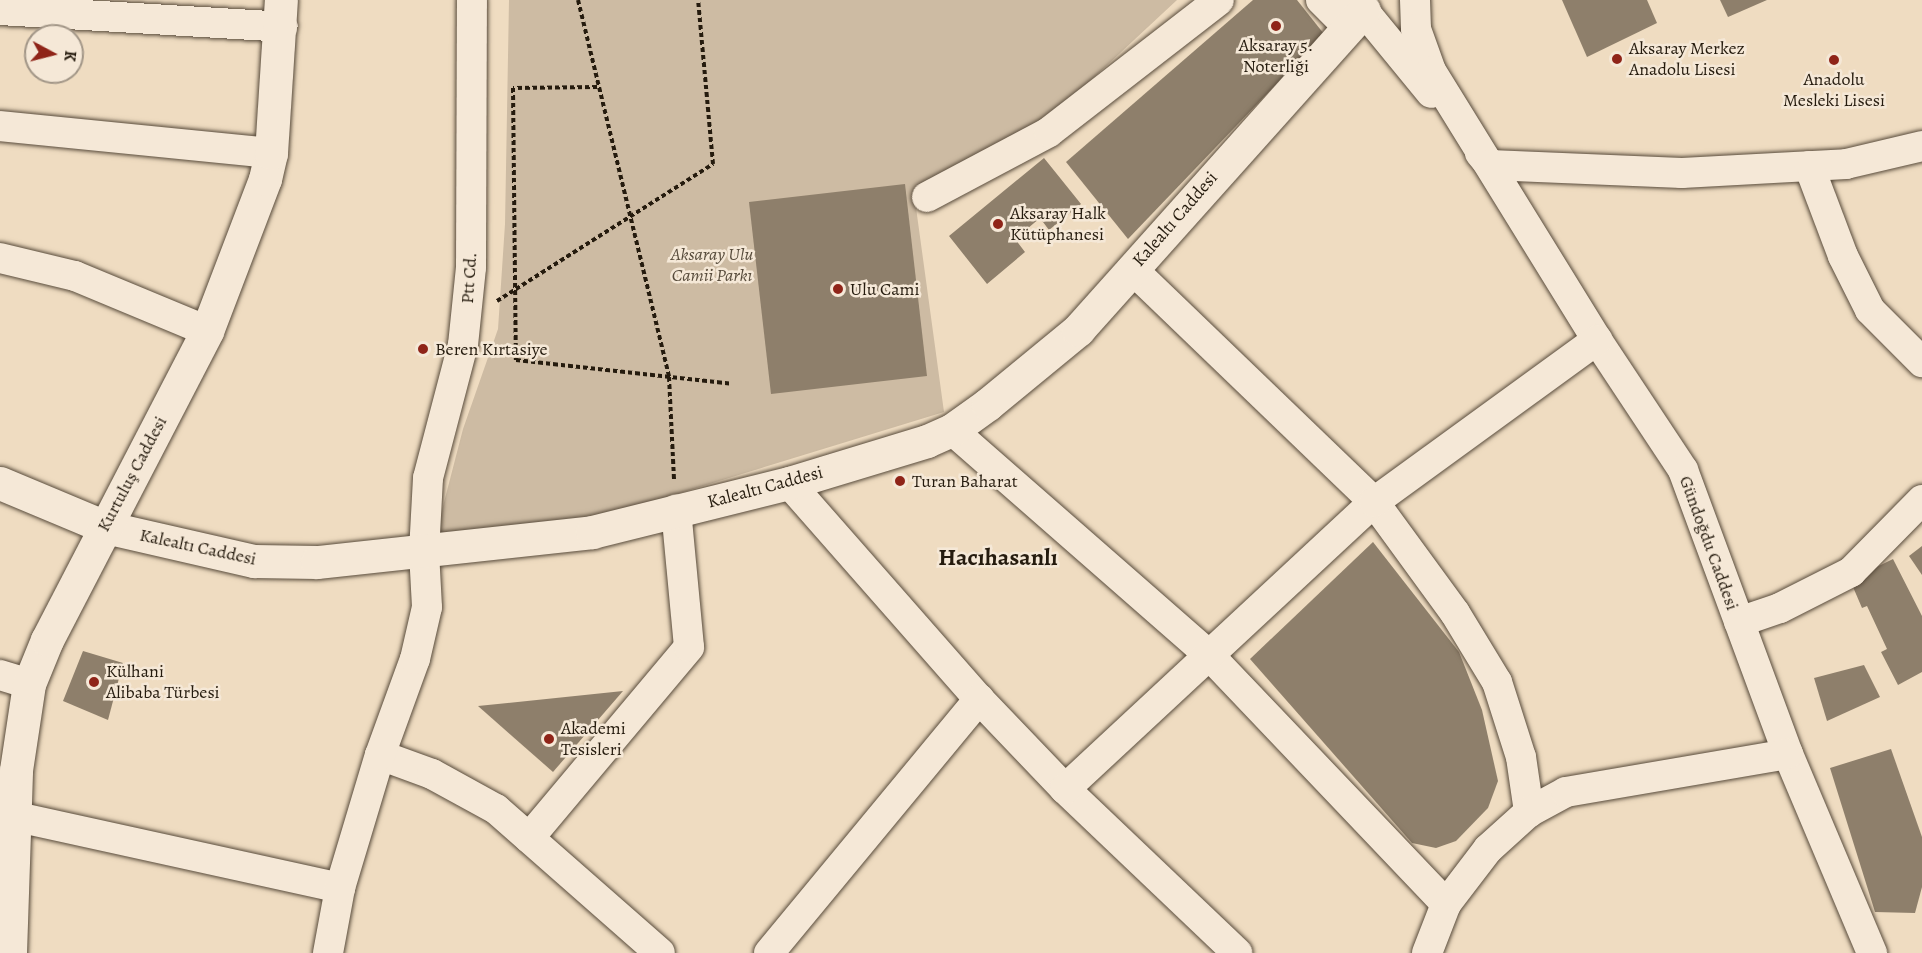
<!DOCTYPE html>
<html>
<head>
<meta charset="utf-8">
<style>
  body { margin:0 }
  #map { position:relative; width:1922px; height:953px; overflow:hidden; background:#efdcc1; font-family:Alegreya,serif }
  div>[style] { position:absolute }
  .green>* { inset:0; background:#cdbba3 }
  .building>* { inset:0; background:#8e7f6b }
  .path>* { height:4px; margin-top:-2px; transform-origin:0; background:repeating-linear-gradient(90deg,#251b0e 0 4.5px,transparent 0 7.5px) }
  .roads { filter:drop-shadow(0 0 2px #584b3b) drop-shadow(0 0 2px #584b3b) }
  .street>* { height:30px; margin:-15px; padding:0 15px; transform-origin:15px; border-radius:15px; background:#f5e8d7 }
  .secondary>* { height:33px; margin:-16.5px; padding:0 16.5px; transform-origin:16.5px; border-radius:16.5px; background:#f5e8d7 }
  .dots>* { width:16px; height:16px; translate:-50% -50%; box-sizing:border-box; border:3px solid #f5e8d7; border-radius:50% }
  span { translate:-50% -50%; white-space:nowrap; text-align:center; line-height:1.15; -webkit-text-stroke:5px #f5e8d7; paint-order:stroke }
  .poi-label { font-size:18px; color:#251b0e }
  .left { translate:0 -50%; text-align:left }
  .street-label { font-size:18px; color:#251b0e }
  .park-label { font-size:18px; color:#574b3b; font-style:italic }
  .district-label { font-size:24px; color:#251b0e; font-weight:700 }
  .north { position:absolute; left:24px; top:24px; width:60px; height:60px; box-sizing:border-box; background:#f5e8d7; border:2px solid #a29687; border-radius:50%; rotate:97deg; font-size:16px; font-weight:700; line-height:24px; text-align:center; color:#251b0e }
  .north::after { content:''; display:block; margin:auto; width:21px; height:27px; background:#8f2418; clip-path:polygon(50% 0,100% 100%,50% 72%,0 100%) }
</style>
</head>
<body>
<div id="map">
  <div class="green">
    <i style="clip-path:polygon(509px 0,1177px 0,1032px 135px,914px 193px,944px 412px,605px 516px,434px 541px,463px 429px,498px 329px,505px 224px)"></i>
  </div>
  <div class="building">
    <i style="clip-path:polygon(1253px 0,1297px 0,1324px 34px,1128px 239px,1066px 162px)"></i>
    <i style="clip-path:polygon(1562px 0,1647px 0,1657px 23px,1587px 57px)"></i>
    <i style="clip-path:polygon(1720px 0,1767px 0,1728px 17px)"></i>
    <i style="clip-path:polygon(1044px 158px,1081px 204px,1049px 230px,1040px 218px,1015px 239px,1025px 252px,987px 284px,949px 236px)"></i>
    <i style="clip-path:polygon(905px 184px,927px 376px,771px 394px,749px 202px)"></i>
    <i style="clip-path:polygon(1373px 542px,1459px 652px,1482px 710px,1498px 781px,1488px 808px,1456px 841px,1436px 848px,1412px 843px,1250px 659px)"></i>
    <i style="clip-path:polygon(1922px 546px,1922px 575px,1909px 556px)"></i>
    <i style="clip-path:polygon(1893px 559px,1922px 616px,1922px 672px,1898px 685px,1881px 652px,1887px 649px,1867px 606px,1862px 608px,1850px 580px)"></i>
    <i style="clip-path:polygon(83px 651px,123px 663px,108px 720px,63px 701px)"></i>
    <i style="clip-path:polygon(1864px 665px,1880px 697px,1827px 721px,1814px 678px)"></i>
    <i style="clip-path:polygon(623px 691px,553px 772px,478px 706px)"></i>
    <i style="clip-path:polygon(1891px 749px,1922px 837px,1922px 887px,1915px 913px,1875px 912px,1830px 768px)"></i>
  </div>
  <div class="path">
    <i style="left:578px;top:0;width:388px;rotate:76.4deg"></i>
    <i style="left:669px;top:377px;width:103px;rotate:87.2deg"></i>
    <i style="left:597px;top:87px;width:84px;rotate:179.3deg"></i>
    <i style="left:513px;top:88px;width:272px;rotate:89.4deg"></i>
    <i style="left:516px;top:360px;width:217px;rotate:6.3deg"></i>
    <i style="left:497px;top:301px;width:256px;rotate:-32.4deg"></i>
    <i style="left:713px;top:164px;width:165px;rotate:-95.2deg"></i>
  </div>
  <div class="roads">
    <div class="street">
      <i style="left:1321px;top:0;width:38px;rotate:45deg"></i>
      <i style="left:1355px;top:0;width:120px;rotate:50.7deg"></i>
      <i style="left:1415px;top:0;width:29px;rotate:88deg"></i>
      <i style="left:1416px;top:29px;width:45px;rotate:70.3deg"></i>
      <i style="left:1431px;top:71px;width:316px;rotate:58.3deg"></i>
      <i style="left:1597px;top:340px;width:156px;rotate:56.5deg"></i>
      <i style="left:1683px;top:470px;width:303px;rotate:69.7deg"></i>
      <i style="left:1788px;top:754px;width:216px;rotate:67.1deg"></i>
      <i style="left:0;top:10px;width:283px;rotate:3.4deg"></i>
      <i style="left:0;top:126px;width:272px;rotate:5.7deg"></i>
      <i style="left:1480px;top:153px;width:16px;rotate:50deg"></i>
      <i style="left:1490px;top:165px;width:192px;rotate:2.4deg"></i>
      <i style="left:1682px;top:173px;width:164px;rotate:-3.1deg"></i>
      <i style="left:1846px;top:164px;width:78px;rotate:-13.3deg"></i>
      <i style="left:1809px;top:166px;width:96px;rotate:69.3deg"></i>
      <i style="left:1843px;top:256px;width:60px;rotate:63.4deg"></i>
      <i style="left:1870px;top:310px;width:74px;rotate:45deg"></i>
      <i style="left:927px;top:197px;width:138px;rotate:-28deg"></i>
      <i style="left:1049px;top:132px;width:215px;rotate:-37.8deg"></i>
      <i style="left:0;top:258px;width:77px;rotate:13.5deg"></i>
      <i style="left:75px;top:276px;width:143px;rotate:22.6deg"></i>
      <i style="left:1132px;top:269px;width:336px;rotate:43.9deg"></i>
      <i style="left:1374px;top:502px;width:137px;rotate:53.9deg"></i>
      <i style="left:1455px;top:613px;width:81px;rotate:58.7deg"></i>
      <i style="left:1497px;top:682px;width:79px;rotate:72.3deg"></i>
      <i style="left:1521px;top:757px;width:56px;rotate:81.7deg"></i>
      <i style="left:952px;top:430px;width:342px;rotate:41.2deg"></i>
      <i style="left:1209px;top:655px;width:344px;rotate:46.4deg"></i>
      <i style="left:789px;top:483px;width:288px;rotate:48.7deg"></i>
      <i style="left:979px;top:699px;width:124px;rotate:46.3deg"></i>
      <i style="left:1065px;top:789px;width:238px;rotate:43.6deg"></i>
      <i style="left:1739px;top:622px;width:43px;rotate:-18.9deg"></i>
      <i style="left:1780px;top:608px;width:80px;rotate:-26.9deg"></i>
      <i style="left:1851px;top:572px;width:101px;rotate:-45.4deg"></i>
      <i style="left:0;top:675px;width:30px;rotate:17deg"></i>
      <i style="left:380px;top:755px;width:55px;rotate:20.1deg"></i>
      <i style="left:432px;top:774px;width:73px;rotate:28.7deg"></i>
      <i style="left:496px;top:809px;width:218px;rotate:41.3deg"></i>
      <i style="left:1065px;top:789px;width:422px;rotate:-42.9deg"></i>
      <i style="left:1374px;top:502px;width:276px;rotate:-36deg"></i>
      <i style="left:13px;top:816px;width:335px;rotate:12.4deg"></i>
      <i style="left:529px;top:838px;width:249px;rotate:-50deg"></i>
      <i style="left:689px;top:647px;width:138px;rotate:-95.4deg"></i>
      <i style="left:328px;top:953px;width:66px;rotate:-79.5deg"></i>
      <i style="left:340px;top:888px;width:139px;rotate:-73.3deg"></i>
      <i style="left:380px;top:755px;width:102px;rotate:-70deg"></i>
      <i style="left:415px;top:659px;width:53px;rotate:-77deg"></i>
      <i style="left:427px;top:607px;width:55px;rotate:-93.1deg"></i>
      <i style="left:424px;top:552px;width:74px;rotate:-86.9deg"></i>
      <i style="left:428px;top:478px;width:138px;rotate:-75.3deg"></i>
      <i style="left:463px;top:345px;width:77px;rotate:-84.1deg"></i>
      <i style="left:471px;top:268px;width:268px;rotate:-89.8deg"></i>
      <i style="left:769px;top:953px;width:330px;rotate:-50.4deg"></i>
      <i style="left:1427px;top:953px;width:53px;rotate:-68.8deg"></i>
      <i style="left:1446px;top:904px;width:69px;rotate:-52.6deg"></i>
      <i style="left:1488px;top:849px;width:55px;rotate:-42.1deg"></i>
      <i style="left:1529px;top:812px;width:42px;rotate:-28.4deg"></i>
      <i style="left:1566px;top:792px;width:225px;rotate:-9.7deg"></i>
    </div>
    <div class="secondary">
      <i style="left:0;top:483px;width:114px;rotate:22.7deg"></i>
      <i style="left:105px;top:527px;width:153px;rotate:12.9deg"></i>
      <i style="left:254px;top:561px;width:63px;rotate:0.9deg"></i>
      <i style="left:317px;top:562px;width:277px;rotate:-6.2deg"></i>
      <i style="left:592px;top:532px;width:203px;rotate:-14deg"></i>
      <i style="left:789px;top:483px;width:144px;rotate:-16.9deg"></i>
      <i style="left:927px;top:441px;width:27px;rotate:-24deg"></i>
      <i style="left:952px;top:430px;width:44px;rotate:-35.8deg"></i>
      <i style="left:988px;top:404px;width:117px;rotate:-39.4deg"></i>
      <i style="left:1078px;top:330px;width:429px;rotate:-48.2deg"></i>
      <i style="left:10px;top:953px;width:183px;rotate:-88.1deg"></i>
      <i style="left:16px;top:770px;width:87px;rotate:-81.4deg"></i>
      <i style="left:29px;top:684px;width:48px;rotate:-67.8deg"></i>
      <i style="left:47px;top:640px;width:348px;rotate:-62.6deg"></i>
      <i style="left:207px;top:331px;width:163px;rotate:-69.1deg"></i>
      <i style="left:265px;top:179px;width:27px;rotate:-77deg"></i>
      <i style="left:271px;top:153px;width:153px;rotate:-86.3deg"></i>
    </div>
  </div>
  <div class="dots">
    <i style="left:1276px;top:26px;background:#8f2418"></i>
    <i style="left:1617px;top:59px;background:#8f2418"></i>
    <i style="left:1834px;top:60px;background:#8f2418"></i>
    <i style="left:998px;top:224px;background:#8f2418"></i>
    <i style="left:838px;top:289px;background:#8f2418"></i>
    <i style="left:423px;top:349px;background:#8f2418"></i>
    <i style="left:900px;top:481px;background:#8f2418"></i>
    <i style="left:94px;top:682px;background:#8f2418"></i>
    <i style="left:549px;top:739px;background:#8f2418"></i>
  </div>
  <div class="poi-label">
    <span style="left:1276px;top:56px">Aksaray 5.<br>Noterliği</span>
    <span class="left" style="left:1629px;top:59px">Aksaray Merkez<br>Anadolu Lisesi</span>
    <span style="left:1834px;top:90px">Anadolu<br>Mesleki Lisesi</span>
    <span class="left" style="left:1010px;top:224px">Aksaray Halk<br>Kütüphanesi</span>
    <span class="left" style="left:850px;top:289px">Ulu Cami</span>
    <span class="left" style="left:435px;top:349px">Beren Kırtasiye</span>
    <span class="left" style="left:912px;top:481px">Turan Baharat</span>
    <span class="left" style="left:106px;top:682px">Külhani<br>Alibaba Türbesi</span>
    <span class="left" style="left:561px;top:739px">Akademi<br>Tesisleri</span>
  </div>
  <div class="street-label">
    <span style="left:1175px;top:219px;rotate:-49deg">Kalealtı Caddesi</span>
    <span style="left:469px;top:278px;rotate:-86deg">Ptt Cd.</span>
    <span style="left:132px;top:474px;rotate:-62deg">Kurtuluş Caddesi</span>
    <span style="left:765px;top:487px;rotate:-15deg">Kalealtı Caddesi</span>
    <span style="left:1709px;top:543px;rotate:70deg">Gündoğdu Caddesi</span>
    <span style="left:198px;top:547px;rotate:12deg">Kalealtı Caddesi</span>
  </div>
  <div class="park-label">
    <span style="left:712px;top:265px">Aksaray Ulu<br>Camii Parkı</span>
  </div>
  <div class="district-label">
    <span style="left:998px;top:558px">Hacıhasanlı</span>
  </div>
  <div class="north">K</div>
</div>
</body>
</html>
